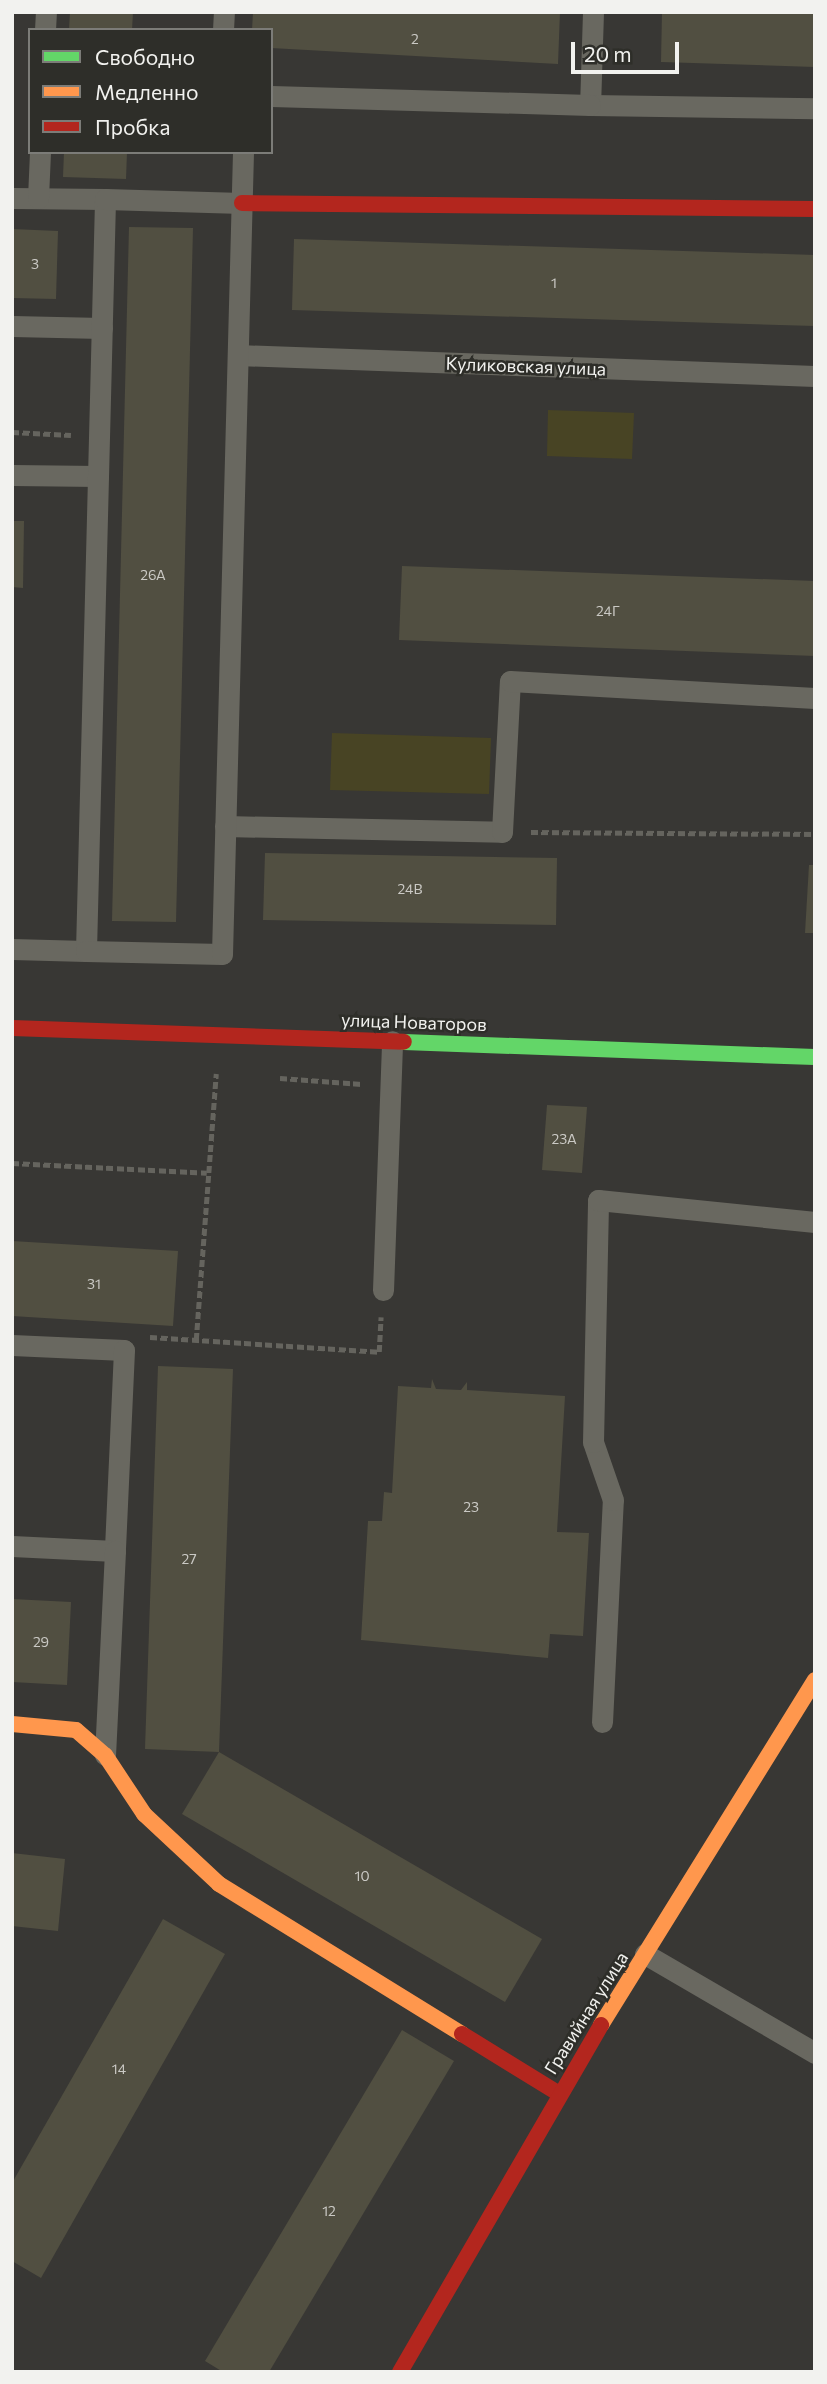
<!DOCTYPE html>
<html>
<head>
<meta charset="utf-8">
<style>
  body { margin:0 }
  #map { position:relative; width:827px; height:2384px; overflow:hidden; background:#383734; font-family:Commissioner,sans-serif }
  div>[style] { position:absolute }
  .green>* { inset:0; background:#484424 }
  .building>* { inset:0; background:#514f41 }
  .path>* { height:4.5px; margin-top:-2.25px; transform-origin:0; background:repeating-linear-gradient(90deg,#65645e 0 7px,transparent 0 10.5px) }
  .lane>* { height:21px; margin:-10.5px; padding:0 10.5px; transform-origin:10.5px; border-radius:10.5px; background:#696860 }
  .fast>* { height:16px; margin:-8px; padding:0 8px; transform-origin:8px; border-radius:8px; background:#63d668 }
  .slow>* { height:16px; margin:-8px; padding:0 8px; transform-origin:8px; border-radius:8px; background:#ff974d }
  .jam>* { height:16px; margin:-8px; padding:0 8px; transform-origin:8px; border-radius:8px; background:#b3261e }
  span { translate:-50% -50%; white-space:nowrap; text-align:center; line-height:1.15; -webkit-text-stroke:5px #2e2e29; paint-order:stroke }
  .number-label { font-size:14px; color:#cac9c4 }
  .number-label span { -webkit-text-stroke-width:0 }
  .street-label { font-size:18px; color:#f2f2ef }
  .frame { position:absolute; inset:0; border:14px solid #f2f2ef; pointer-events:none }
  .legend { position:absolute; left:28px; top:28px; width:245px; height:126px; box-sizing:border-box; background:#2e2e29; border:2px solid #7c7c78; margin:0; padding:9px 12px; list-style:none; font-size:21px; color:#f2f2ef }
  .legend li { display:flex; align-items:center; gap:14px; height:35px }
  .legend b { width:35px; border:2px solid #7c7c78 }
  .scale { position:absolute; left:571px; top:42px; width:108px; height:32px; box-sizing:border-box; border:4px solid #f2f2ef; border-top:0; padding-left:9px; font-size:21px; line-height:24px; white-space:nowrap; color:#f2f2ef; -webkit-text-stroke:5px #2e2e29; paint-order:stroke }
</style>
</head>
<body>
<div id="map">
  <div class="green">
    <i style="clip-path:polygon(548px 410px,634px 413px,632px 459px,547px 456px)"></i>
    <i style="clip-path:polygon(332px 733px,491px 738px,489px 794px,330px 790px)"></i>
  </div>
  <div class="building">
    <i style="clip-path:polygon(70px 12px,133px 12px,132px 30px,69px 30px)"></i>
    <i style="clip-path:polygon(253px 12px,560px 12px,558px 64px,271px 48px,271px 30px,252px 30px)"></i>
    <i style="clip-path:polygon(662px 12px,815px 12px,815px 67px,661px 62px)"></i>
    <i style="clip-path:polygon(64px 152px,127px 152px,126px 179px,63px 177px)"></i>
    <i style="clip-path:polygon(129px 227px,193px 228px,176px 922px,112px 921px)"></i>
    <i style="clip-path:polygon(12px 229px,58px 231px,56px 299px,12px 298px)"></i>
    <i style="clip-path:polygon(294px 239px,815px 255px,815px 326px,292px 310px)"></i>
    <i style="clip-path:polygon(12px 521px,24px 521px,23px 588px,12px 587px)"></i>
    <i style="clip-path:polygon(402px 566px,815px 581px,815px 656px,399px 640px)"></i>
    <i style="clip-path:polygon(265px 853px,557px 858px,556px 925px,263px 920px)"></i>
    <i style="clip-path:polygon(809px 865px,815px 865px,815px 933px,805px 933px)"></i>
    <i style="clip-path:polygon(547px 1105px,587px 1107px,582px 1173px,542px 1170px)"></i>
    <i style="clip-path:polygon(12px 1241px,178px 1251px,173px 1326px,12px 1316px)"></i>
    <i style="clip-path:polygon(158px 1366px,233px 1369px,219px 1752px,145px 1749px)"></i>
    <i style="clip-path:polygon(432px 1379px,436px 1389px,461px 1390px,467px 1382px,467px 1390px,565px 1396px,557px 1532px,589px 1533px,583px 1636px,550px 1634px,548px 1658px,361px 1640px,368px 1521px,382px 1521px,384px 1492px,392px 1493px,398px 1386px,431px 1388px)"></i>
    <i style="clip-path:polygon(12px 1599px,71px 1602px,67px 1685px,12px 1682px)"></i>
    <i style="clip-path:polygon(219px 1752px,542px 1939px,505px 2002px,182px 1814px)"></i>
    <i style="clip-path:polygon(12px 1853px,65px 1859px,58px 1931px,12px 1926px)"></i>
    <i style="clip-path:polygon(163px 1919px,225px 1954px,41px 2278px,12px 2261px,12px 2183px)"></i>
    <i style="clip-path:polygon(402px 2030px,454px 2061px,269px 2372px,223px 2372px,205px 2361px)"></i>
  </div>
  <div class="path">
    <i style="left:12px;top:432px;width:59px;rotate:2.9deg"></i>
    <i style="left:531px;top:832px;width:284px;rotate:0.4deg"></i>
    <i style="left:280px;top:1078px;width:82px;rotate:4.2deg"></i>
    <i style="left:12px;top:1163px;width:195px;rotate:2.9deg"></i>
    <i style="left:150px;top:1337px;width:229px;rotate:3.7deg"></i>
    <i style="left:379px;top:1352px;width:35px;rotate:-87deg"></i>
    <i style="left:196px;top:1340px;width:267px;rotate:-85.7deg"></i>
  </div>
  <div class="lane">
    <i style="left:593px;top:12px;width:93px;rotate:91.8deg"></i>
    <i style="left:590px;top:105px;width:225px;rotate:0.8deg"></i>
    <i style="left:45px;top:30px;width:18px;rotate:-87deg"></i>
    <i style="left:223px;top:30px;width:18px;rotate:-87deg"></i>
    <i style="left:271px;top:96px;width:319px;rotate:1.6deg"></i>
    <i style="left:12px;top:198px;width:93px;rotate:0.6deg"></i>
    <i style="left:38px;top:198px;width:46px;rotate:-87.5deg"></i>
    <i style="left:12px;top:326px;width:90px;rotate:1.3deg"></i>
    <i style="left:238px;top:355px;width:577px;rotate:2.08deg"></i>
    <i style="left:12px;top:475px;width:86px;rotate:0.7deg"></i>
    <i style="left:225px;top:826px;width:277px;rotate:1.2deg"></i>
    <i style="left:502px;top:832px;width:151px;rotate:-87deg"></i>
    <i style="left:510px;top:681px;width:305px;rotate:3.2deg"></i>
    <i style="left:12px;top:949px;width:74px;rotate:1.5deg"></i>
    <i style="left:86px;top:951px;width:752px;rotate:-88.55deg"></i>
    <i style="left:105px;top:199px;width:137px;rotate:1.7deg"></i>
    <i style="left:86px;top:951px;width:136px;rotate:1.3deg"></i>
    <i style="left:222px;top:954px;width:802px;rotate:-88.5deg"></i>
    <i style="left:383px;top:1290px;width:249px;rotate:-87.9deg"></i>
    <i style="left:12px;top:1345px;width:112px;rotate:2.6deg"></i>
    <i style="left:124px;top:1350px;width:201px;rotate:92.6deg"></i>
    <i style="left:12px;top:1546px;width:103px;rotate:2.8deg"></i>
    <i style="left:115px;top:1551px;width:204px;rotate:92.8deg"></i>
    <i style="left:602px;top:1722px;width:222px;rotate:-87.2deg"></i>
    <i style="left:613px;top:1500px;width:61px;rotate:-109deg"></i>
    <i style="left:593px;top:1442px;width:242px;rotate:-88.8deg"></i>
    <i style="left:598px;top:1200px;width:218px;rotate:5.8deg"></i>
    <i style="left:645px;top:1954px;width:197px;rotate:30.2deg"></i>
  </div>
  <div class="fast">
    <i style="left:404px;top:1042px;width:411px;rotate:2.1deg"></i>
  </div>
  <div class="slow">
    <i style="left:12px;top:1724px;width:64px;rotate:5.4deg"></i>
    <i style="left:76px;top:1730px;width:38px;rotate:41deg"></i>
    <i style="left:105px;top:1755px;width:71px;rotate:56.5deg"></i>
    <i style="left:144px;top:1814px;width:103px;rotate:43deg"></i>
    <i style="left:219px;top:1884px;width:286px;rotate:31.7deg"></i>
    <i style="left:601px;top:2025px;width:406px;rotate:-58.2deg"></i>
  </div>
  <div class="jam">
    <i style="left:242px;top:203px;width:573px;rotate:0.6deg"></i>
    <i style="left:12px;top:1028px;width:392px;rotate:2deg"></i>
    <i style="left:462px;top:2034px;width:113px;rotate:31.6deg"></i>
    <i style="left:400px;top:2372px;width:401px;rotate:-59.9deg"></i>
  </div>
  <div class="number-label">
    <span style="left:415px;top:39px">2</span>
    <span style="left:35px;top:264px">3</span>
    <span style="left:554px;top:283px">1</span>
    <span style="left:153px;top:575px">26А</span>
    <span style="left:608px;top:611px">24Г</span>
    <span style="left:410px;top:889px">24В</span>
    <span style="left:564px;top:1139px">23А</span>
    <span style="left:94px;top:1284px">31</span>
    <span style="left:471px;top:1507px">23</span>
    <span style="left:189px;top:1559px">27</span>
    <span style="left:41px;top:1642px">29</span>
    <span style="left:362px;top:1876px">10</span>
    <span style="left:119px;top:2069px">14</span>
    <span style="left:329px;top:2211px">12</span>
  </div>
  <div class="street-label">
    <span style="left:526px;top:366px;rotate:2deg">Куликовская улица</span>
    <span style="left:414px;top:1022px;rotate:2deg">улица Новаторов</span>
    <span style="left:586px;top:2013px;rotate:-58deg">Гравийная улица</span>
  </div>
  <div class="frame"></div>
  <ul class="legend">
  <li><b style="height:9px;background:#63d668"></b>Свободно</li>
  <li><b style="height:9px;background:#ff974d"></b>Медленно</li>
  <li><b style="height:9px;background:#b3261e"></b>Пробка</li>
  </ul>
  <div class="scale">20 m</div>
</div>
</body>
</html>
